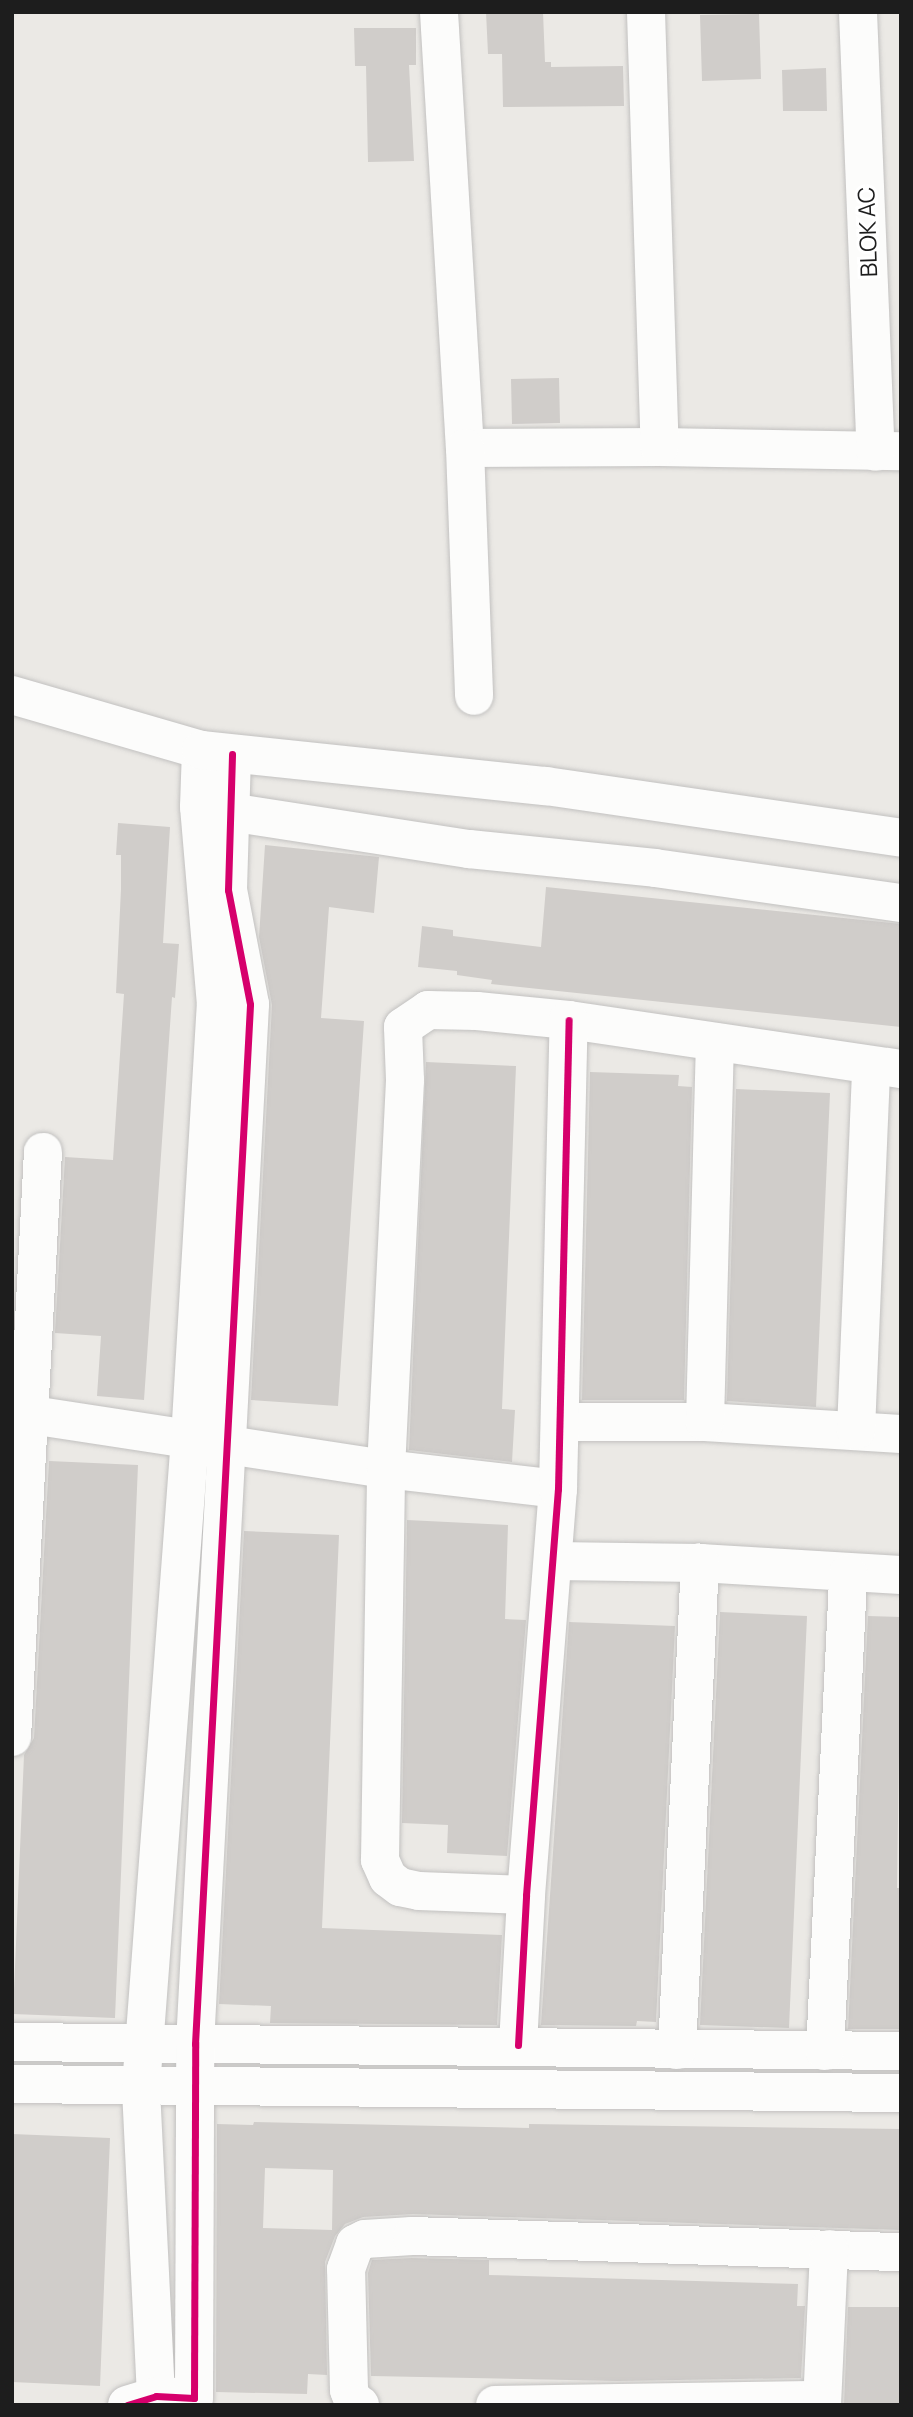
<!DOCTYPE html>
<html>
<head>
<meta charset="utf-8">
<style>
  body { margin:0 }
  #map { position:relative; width:913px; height:2417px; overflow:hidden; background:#ebe9e5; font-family:Manrope,sans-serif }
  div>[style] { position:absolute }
  .building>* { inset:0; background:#d0cdca }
  .roads { filter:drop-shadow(0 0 2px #c2c1c0) drop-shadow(0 0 2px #c2c1c0) }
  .minor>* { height:38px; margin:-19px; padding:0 19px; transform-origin:19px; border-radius:19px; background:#fcfcfb }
  .tertiary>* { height:38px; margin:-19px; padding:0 19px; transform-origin:19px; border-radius:19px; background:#fcfcfb }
  .cycleway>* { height:7px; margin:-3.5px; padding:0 3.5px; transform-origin:3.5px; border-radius:3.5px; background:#d6006c }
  span { translate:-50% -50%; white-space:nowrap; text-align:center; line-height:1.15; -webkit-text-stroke:6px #fff; paint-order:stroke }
  .street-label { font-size:23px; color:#1d1d1d }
  .frame { position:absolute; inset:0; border:14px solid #1d1d1d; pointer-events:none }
</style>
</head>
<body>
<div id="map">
  <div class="building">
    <i style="clip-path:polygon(486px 12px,543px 12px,545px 62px,551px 62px,551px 67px,623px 66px,624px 106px,503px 107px,502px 54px,488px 54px)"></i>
    <i style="clip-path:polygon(759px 14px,761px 79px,702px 81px,700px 15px)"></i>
    <i style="clip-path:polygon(354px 28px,416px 28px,416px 65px,409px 65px,414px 161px,368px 162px,366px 66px,355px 66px)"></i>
    <i style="clip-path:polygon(826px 68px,827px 111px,783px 111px,782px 70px)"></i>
    <i style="clip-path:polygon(559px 378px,560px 423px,512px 424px,511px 379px)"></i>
    <i style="clip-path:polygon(118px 823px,170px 827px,163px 943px,179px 944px,175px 998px,172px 997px,144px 1400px,97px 1396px,101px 1336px,55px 1333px,65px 1157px,113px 1160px,124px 994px,116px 993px,121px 889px,121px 855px,116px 855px)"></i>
    <i style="clip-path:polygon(265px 845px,379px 857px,374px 913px,329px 907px,321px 1018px,364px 1021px,338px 1406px,251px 1400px,272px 1005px,259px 937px)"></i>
    <i style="clip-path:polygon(546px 887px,901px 924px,901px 1027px,491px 984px,492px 980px,457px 975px,457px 971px,418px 967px,422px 926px,453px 930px,453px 936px,541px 947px)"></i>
    <i style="clip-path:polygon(426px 1062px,516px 1066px,502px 1409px,515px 1410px,512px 1462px,409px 1450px)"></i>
    <i style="clip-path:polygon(590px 1072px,679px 1075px,678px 1086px,692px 1087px,684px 1400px,582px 1400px)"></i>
    <i style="clip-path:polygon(736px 1089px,830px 1093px,816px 1407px,727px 1401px)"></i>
    <i style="clip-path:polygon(49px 1461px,138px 1465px,115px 2018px,13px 2014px,24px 1755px,34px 1738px)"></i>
    <i style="clip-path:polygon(407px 1520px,508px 1525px,505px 1619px,526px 1620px,507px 1856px,447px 1853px,448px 1825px,402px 1823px)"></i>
    <i style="clip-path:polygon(244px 1531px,339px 1535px,322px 1928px,502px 1935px,497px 2025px,270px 2023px,271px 2006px,219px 2004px)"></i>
    <i style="clip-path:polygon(720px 1612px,807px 1616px,789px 2028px,700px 2025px)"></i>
    <i style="clip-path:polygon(868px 1616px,901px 1617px,897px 1888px,901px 1888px,901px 2029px,848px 2029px)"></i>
    <i style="clip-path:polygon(569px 1622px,675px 1626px,656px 2022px,637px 2021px,636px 2026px,541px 2025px)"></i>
    <i style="clip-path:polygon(evenodd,254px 2122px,529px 2128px,529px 2124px,901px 2129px,901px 2230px,413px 2214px,363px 2217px,345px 2224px,335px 2236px,325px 2262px,327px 2375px,308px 2374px,307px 2394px,216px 2392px,217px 2124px,253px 2125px,254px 2122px,265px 2168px,333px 2170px,332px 2230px,263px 2228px,265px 2168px)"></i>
    <i style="clip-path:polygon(12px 2134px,110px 2138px,100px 2386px,12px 2382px)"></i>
    <i style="clip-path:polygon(412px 2258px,489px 2260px,489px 2275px,798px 2284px,797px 2306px,805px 2306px,801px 2378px,618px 2381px,371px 2376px,368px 2273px,372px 2260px)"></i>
    <i style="clip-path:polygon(848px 2307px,901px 2307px,901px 2405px,844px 2405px)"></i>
  </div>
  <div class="roads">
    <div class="minor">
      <i style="left:439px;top:12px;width:437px;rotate:86.6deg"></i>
      <i style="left:465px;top:448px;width:195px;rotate:-0.3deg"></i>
      <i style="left:660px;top:447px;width:241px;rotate:1deg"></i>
      <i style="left:646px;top:12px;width:435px;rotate:88.2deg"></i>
      <i style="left:858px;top:12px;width:440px;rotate:87.7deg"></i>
      <i style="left:465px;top:448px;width:248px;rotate:87.9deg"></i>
      <i style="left:203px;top:808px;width:269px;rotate:8.8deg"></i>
      <i style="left:469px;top:849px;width:187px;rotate:5.8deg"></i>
      <i style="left:655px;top:868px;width:248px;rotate:8.1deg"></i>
      <i style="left:12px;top:1412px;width:378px;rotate:8.7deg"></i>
      <i style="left:386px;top:1469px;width:173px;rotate:6.6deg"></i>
      <i style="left:560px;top:1422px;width:145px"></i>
      <i style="left:705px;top:1422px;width:196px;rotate:3.5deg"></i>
      <i style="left:705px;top:1422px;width:380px;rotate:-88.5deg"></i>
      <i style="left:856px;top:1430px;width:364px;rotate:-87.6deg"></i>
      <i style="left:553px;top:1561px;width:147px;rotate:0.8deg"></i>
      <i style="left:700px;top:1563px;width:201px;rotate:3.4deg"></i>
      <i style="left:12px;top:1737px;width:586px;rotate:-86.97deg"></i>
      <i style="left:526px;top:1895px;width:107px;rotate:-177.9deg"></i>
      <i style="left:419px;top:1891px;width:19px;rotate:-168deg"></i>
      <i style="left:400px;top:1887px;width:15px;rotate:-143deg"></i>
      <i style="left:388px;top:1878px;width:20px;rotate:-114deg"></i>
      <i style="left:380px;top:1860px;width:391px;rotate:-89.1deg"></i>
      <i style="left:386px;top:1469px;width:389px;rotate:-87.2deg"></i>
      <i style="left:405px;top:1080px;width:53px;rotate:-92.2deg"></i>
      <i style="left:403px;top:1027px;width:30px;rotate:-34deg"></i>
      <i style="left:428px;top:1010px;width:49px;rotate:1.2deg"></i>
      <i style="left:477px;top:1011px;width:92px;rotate:5.6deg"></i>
      <i style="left:569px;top:1020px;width:336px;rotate:8.4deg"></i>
      <i style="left:12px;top:2042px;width:889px;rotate:0.58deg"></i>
      <i style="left:518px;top:2045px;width:150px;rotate:-86.9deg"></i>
      <i style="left:526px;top:1895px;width:407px;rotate:-85.5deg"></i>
      <i style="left:558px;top:1489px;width:469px;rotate:-88.7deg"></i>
      <i style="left:677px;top:2050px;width:488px;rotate:-87.3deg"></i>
      <i style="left:825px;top:2051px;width:478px;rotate:-87.2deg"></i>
      <i style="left:12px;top:2084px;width:889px;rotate:0.58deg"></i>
      <i style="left:156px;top:2396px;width:309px;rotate:-92.8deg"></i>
      <i style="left:141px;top:2087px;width:650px;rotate:-85.68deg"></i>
      <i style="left:190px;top:1439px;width:435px;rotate:-86.6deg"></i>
      <i style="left:216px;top:1005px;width:199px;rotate:-94.9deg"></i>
      <i style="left:199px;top:807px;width:57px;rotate:-88deg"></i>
      <i style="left:127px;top:2405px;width:30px;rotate:-17deg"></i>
      <i style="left:156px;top:2396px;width:38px;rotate:3deg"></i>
      <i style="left:194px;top:2398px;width:354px;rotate:-89.8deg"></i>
      <i style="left:195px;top:2044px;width:1041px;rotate:-86.97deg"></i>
      <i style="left:250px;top:1004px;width:116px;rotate:-100.9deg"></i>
      <i style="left:228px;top:890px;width:136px;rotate:-88.3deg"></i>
      <i style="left:360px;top:2405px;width:8px;rotate:-150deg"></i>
      <i style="left:353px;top:2401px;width:12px;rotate:-110deg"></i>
      <i style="left:349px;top:2390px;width:121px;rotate:-91.4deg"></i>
      <i style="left:346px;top:2269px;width:27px;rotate:-70deg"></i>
      <i style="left:355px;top:2244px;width:11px;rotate:-27deg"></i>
      <i style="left:365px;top:2239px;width:47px;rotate:-3.7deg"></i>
      <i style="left:412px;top:2236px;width:489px;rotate:1.9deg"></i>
      <i style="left:495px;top:2405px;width:327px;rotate:-0.9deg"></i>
      <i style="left:822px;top:2405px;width:156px;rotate:-87.4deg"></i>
    </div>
    <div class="tertiary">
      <i style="left:12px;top:695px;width:197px;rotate:16.2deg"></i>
      <i style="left:201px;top:750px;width:347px;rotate:6deg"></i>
      <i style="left:546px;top:786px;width:359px;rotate:8.3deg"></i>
    </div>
  </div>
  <div class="cycleway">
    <i style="left:518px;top:2045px;width:150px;rotate:-86.9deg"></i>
    <i style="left:526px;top:1895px;width:407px;rotate:-85.5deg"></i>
    <i style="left:558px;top:1489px;width:469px;rotate:-88.7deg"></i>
    <i style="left:127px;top:2405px;width:30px;rotate:-17deg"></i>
    <i style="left:156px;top:2396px;width:38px;rotate:3deg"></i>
    <i style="left:194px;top:2398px;width:354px;rotate:-89.8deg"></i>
    <i style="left:195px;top:2044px;width:1041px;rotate:-86.97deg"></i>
    <i style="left:250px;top:1004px;width:116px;rotate:-100.9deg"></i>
    <i style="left:228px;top:890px;width:136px;rotate:-88.3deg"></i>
  </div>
  <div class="street-label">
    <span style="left:867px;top:232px;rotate:-92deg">BLOK AC</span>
  </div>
  <div class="frame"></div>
</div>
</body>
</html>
